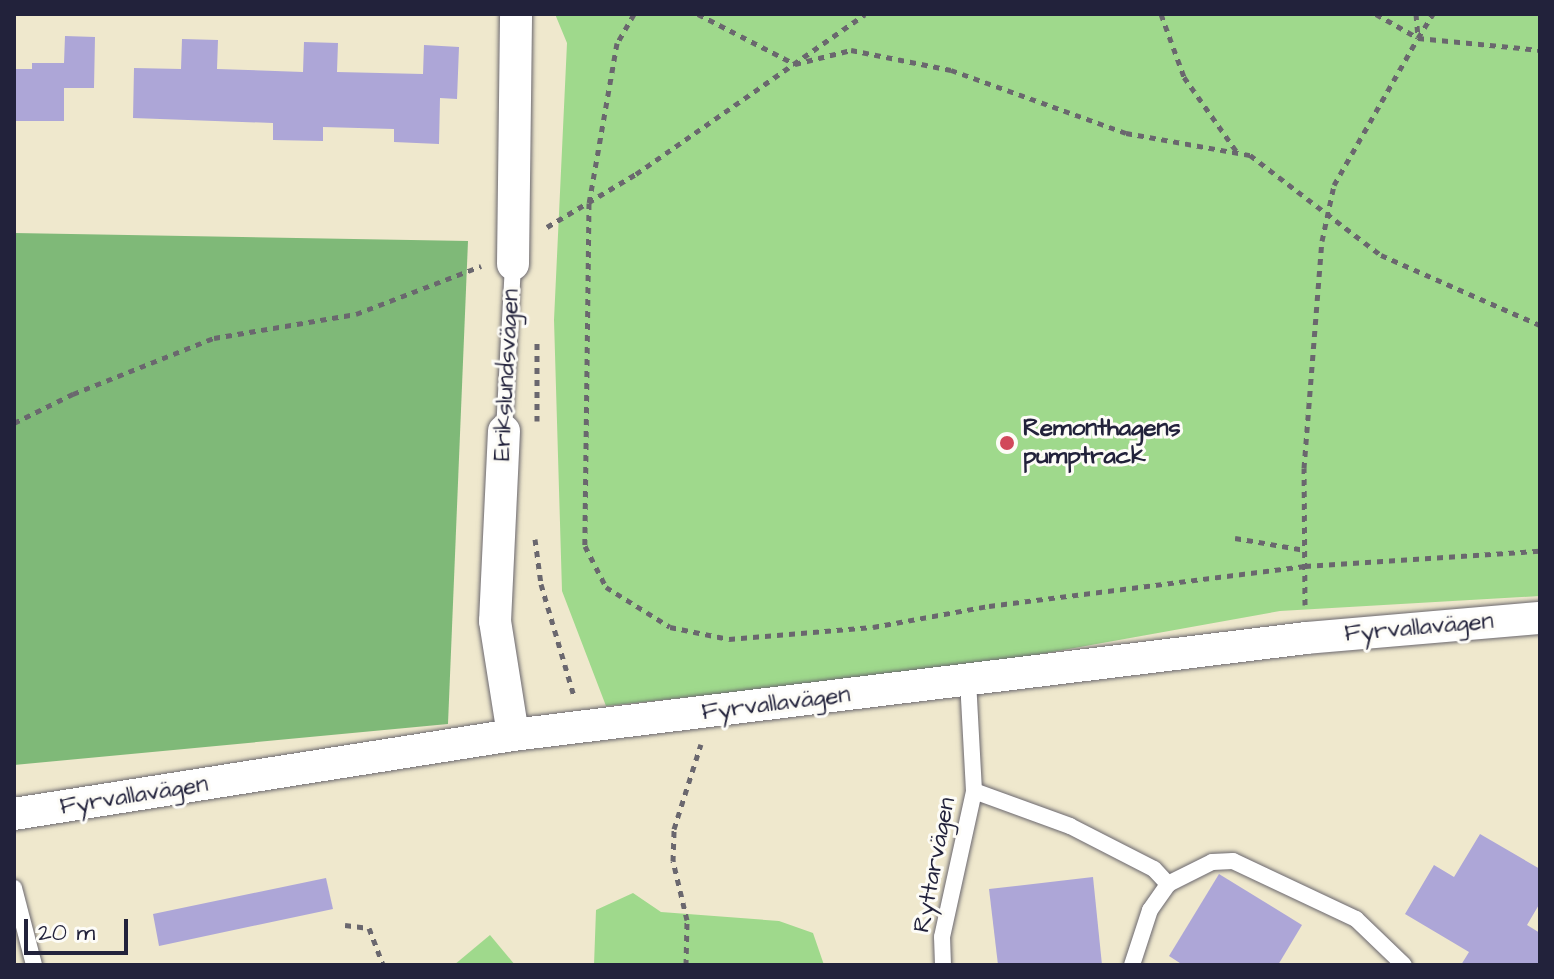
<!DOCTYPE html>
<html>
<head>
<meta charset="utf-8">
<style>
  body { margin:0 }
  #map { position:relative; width:1554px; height:979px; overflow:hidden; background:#efe8cd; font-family:"Architects Daughter",sans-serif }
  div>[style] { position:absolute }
  .green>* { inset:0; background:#9fd98c }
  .forest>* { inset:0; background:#7fb978 }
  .building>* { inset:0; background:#ada6d7 }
  .path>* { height:5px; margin-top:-2.5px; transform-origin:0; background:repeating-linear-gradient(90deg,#6a676e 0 6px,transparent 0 12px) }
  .roads { filter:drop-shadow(0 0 2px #6a676e) drop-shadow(0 0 2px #6a676e) }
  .lane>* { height:16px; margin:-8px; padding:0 8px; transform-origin:8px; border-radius:8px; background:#fff }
  .street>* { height:32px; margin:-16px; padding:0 16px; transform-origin:16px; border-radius:16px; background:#fff }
  .dots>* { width:22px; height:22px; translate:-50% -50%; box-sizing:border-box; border:4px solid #fdfcf7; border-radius:50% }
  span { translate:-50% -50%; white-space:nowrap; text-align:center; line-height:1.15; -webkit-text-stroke:6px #fdfcf7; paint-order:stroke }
  .street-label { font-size:24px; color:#22223b }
  .poi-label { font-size:24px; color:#22223b; font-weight:700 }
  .left { translate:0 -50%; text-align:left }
  .frame { position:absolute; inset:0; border:16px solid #22223b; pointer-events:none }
  .scale { position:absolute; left:24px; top:919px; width:104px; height:36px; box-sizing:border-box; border:4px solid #22223b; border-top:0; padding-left:10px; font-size:24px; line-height:28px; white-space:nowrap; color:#22223b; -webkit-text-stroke:6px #fdfcf7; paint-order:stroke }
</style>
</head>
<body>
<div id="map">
  <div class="green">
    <i style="clip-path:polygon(555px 14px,1540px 14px,1540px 596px,1280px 611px,968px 667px,606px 706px,562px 591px,554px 320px,567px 43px)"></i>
    <i style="clip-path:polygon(633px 893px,661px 912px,779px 921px,813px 933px,824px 965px,594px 965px,596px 910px)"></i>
    <i style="clip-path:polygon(490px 935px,515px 965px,454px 965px)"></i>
  </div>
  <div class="forest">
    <i style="clip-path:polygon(14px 233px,468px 241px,448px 724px,14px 765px)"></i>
  </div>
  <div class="building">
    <i style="clip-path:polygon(65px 36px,95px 37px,94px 88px,64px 88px,64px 121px,14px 121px,15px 69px,32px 69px,32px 63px,64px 63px)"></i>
    <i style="clip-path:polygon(182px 39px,218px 40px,217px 69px,303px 72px,304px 42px,338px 43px,337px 72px,423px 74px,424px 45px,459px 47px,457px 99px,440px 98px,439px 144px,394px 142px,394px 129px,323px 127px,323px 141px,273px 140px,273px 123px,133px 118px,134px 68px,181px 69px)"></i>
    <i style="clip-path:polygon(1480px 834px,1540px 869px,1540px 903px,1527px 925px,1540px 933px,1540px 965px,1461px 965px,1469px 952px,1405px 914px,1434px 865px,1454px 877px)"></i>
    <i style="clip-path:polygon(1219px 874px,1302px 925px,1278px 965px,1183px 965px,1169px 956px)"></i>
    <i style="clip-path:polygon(1093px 877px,1102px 965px,998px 965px,989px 889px)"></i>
    <i style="clip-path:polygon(326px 878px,333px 909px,159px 946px,153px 914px)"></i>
  </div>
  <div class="path">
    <i style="left:634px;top:14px;width:34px;rotate:120deg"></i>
    <i style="left:617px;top:43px;width:162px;rotate:99.9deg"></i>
    <i style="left:589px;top:203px;width:343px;rotate:90.7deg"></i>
    <i style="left:585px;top:546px;width:46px;rotate:62.9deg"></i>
    <i style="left:606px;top:587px;width:75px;rotate:32deg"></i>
    <i style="left:670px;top:627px;width:60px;rotate:11.5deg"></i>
    <i style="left:729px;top:639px;width:144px;rotate:-4.8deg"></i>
    <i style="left:873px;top:627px;width:118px;rotate:-10.3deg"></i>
    <i style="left:989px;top:606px;width:319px;rotate:-7.2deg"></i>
    <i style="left:1305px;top:566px;width:235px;rotate:-3.7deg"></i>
    <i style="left:698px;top:14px;width:109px;rotate:27.3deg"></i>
    <i style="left:795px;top:64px;width:58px;rotate:-14deg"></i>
    <i style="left:851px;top:50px;width:102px;rotate:11.3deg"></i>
    <i style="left:951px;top:70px;width:186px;rotate:19.8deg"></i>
    <i style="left:1126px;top:133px;width:126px;rotate:10.1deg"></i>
    <i style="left:1250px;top:155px;width:165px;rotate:37.4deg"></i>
    <i style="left:1381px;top:255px;width:174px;rotate:23.8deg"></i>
    <i style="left:1161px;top:14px;width:67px;rotate:69.9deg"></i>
    <i style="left:1184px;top:77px;width:92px;rotate:54.8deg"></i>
    <i style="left:1376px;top:14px;width:48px;rotate:29.7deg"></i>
    <i style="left:1416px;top:14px;width:23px;rotate:85deg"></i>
    <i style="left:1418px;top:38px;width:28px;rotate:-58deg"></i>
    <i style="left:547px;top:227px;width:104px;rotate:-30.8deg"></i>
    <i style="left:636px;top:174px;width:279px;rotate:-34.9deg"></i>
    <i style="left:537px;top:421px;width:82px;rotate:-90deg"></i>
    <i style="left:14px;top:423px;width:66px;rotate:-26.2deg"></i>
    <i style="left:73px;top:394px;width:152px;rotate:-21.7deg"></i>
    <i style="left:214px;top:338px;width:144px;rotate:-9.6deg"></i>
    <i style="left:356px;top:314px;width:134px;rotate:-21deg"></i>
    <i style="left:1235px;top:538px;width:71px;rotate:9.7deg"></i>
    <i style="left:535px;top:539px;width:45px;rotate:82.4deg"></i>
    <i style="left:541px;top:584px;width:117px;rotate:73.6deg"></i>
    <i style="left:1305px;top:605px;width:137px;rotate:-90.4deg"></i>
    <i style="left:1304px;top:468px;width:228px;rotate:-85.5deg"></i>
    <i style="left:1322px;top:241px;width:57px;rotate:-77.9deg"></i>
    <i style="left:1334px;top:185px;width:169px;rotate:-60.3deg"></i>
    <i style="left:1418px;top:38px;width:123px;rotate:5.6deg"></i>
    <i style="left:345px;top:925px;width:24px;rotate:7deg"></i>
    <i style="left:369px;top:928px;width:40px;rotate:69deg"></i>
    <i style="left:686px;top:965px;width:45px;rotate:-88.7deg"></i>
    <i style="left:687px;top:920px;width:61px;rotate:-103.3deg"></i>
    <i style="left:673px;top:861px;width:32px;rotate:-88deg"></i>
    <i style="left:674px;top:829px;width:89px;rotate:-72.4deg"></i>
  </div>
  <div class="roads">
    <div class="lane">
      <i style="left:504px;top:431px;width:167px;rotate:-86.9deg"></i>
      <i style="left:974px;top:791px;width:102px;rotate:20deg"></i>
      <i style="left:1070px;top:826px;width:94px;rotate:27.1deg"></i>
      <i style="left:1154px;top:869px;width:21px;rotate:47deg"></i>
      <i style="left:14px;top:888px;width:80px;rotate:75.4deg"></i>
      <i style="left:943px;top:965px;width:28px;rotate:-92deg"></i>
      <i style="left:942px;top:937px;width:149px;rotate:-77.6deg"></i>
      <i style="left:974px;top:791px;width:112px;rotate:-93.1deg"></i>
      <i style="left:1132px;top:965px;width:58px;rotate:-71.9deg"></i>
      <i style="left:1150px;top:910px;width:32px;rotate:-55deg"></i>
      <i style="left:1168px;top:884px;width:49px;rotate:-26.6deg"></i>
      <i style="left:1212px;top:862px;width:21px;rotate:-3deg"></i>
      <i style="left:1233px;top:861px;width:136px;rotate:25.2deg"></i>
      <i style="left:1356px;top:919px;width:66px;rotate:43.8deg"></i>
    </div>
    <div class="street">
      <i style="left:513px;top:264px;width:250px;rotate:-89.3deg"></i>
      <i style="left:504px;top:431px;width:190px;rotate:92.7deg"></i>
      <i style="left:495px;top:621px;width:115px;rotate:81deg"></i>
      <i style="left:14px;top:814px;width:505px;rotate:-9deg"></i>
      <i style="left:513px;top:735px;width:799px;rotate:-6.97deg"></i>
      <i style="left:1306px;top:638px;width:235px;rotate:-4.9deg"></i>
    </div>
  </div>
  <div class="dots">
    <i style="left:1007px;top:443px;background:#d1495b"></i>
  </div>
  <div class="street-label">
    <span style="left:507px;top:375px;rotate:-87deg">Erikslundsvägen</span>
    <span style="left:1419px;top:628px;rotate:-5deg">Fyrvallavägen</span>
    <span style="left:776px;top:704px;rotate:-7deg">Fyrvallavägen</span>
    <span style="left:134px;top:796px;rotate:-9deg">Fyrvallavägen</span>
    <span style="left:935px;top:865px;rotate:-79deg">Ryttarvägen</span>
  </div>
  <div class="poi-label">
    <span class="left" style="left:1023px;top:443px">Remonthagens<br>pumptrack</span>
  </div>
  <div class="frame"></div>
  <div class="scale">20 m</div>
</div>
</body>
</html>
